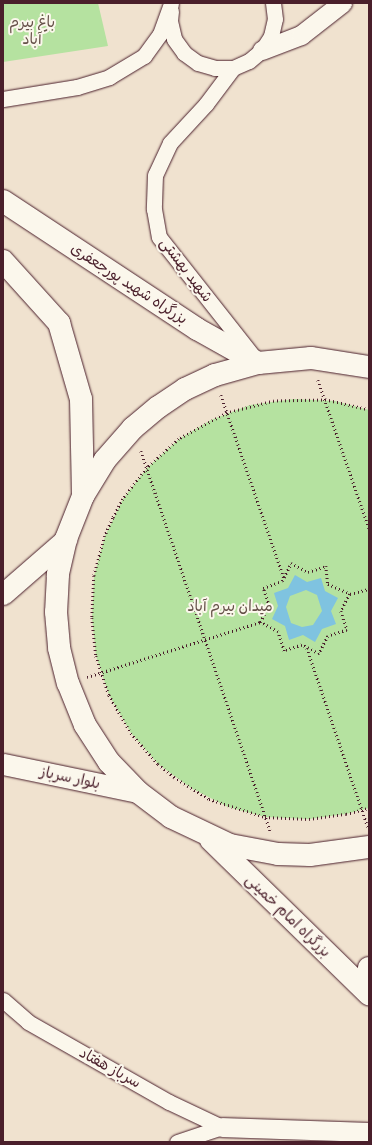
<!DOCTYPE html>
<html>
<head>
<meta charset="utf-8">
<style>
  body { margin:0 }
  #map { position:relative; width:372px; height:1145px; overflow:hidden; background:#f0e2cf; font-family:Itim,"Playpen Sans Arabic",sans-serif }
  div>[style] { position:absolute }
  .green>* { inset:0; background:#b5e2a0 }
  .water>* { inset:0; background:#7fc3e0 }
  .path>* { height:2.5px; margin-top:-1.25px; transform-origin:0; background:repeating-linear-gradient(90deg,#4a1f2b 0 1px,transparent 0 4px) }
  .roads { filter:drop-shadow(0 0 1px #4a1f2b) drop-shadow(0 0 1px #4a1f2b) }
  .minor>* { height:15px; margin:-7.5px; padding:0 7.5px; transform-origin:7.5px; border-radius:7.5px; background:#fbf7ec }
  .tertiary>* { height:19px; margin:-9.5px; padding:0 9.5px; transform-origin:9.5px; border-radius:9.5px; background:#fbf7ec }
  .secondary>* { height:21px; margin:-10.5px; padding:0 10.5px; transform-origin:10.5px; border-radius:10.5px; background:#fbf7ec }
  .trunk>* { height:22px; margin:-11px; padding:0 11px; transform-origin:11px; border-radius:11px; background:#fbf7ec }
  span { translate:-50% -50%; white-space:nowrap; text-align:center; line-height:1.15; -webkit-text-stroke:4px #fbf7ec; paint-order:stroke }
  .park-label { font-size:15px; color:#655048 }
  .street-label { font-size:15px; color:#4a1f2b }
  .frame { position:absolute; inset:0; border:4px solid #4a1f2b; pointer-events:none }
</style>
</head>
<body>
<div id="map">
  <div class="green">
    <i style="clip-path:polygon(3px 3px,98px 3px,108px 46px,3px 62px)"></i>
    <i style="clip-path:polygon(294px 399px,335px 401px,369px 410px,369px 808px,346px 814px,309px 819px,265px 817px,228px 807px,191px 788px,158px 764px,131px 733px,109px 695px,96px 656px,92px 618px,94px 576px,105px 536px,123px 499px,147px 468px,179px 439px,211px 420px,250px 405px)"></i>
  </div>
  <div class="water">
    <i style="clip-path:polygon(evenodd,295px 575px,307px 582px,321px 578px,325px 591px,338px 598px,331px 611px,336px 624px,322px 629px,315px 642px,303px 635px,289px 640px,285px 626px,272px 619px,278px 606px,274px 593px,288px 588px,295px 575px,306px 590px,317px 595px,322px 611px,313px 625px,302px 627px,291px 623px,286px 607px,290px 596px,306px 590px)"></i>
  </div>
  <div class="path">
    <i style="left:318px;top:380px;width:157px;rotate:71deg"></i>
    <i style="left:221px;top:395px;width:194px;rotate:71deg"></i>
    <i style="left:369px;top:410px;width:44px;rotate:-166.9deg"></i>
    <i style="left:326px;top:400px;width:52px;rotate:178.9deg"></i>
    <i style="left:274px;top:401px;width:49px;rotate:165.7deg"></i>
    <i style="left:227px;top:413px;width:55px;rotate:151.6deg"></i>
    <i style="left:179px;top:439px;width:43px;rotate:137.8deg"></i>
    <i style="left:147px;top:468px;width:39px;rotate:128deg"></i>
    <i style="left:123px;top:499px;width:21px;rotate:118deg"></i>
    <i style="left:113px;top:518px;width:20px;rotate:114deg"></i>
    <i style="left:105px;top:536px;width:41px;rotate:105.4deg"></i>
    <i style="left:94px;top:576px;width:42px;rotate:92.7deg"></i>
    <i style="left:92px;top:618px;width:38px;rotate:84deg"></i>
    <i style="left:96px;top:656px;width:41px;rotate:71.6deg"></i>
    <i style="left:109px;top:695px;width:44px;rotate:59.9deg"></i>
    <i style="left:131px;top:733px;width:41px;rotate:48.9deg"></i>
    <i style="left:158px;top:764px;width:21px;rotate:39deg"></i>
    <i style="left:174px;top:777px;width:41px;rotate:32.2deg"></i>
    <i style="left:209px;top:799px;width:59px;rotate:17.8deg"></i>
    <i style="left:265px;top:817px;width:44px;rotate:2.6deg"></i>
    <i style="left:309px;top:819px;width:37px;rotate:-8deg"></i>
    <i style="left:346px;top:814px;width:24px;rotate:-15deg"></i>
    <i style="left:141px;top:451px;width:401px;rotate:71.2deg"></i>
    <i style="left:291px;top:563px;width:19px;rotate:28deg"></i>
    <i style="left:308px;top:572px;width:19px;rotate:-18deg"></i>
    <i style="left:326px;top:566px;width:18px;rotate:84deg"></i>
    <i style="left:328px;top:584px;width:24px;rotate:24deg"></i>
    <i style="left:350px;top:594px;width:19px;rotate:118deg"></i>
    <i style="left:341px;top:611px;width:20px;rotate:72deg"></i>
    <i style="left:347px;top:630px;width:20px;rotate:162deg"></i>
    <i style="left:328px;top:636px;width:20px;rotate:117deg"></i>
    <i style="left:319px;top:654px;width:19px;rotate:-152deg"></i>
    <i style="left:302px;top:645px;width:19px;rotate:162deg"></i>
    <i style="left:284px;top:651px;width:20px;rotate:-108deg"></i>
    <i style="left:278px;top:632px;width:21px;rotate:-151deg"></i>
    <i style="left:260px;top:622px;width:18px;rotate:-61deg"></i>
    <i style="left:269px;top:606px;width:19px;rotate:-108deg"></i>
    <i style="left:263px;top:588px;width:20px;rotate:-20deg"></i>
    <i style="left:282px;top:581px;width:20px;rotate:-63deg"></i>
    <i style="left:350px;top:594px;width:20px;rotate:-15deg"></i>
    <i style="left:307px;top:648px;width:189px;rotate:71.2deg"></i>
    <i style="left:87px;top:677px;width:182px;rotate:-17.6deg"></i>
  </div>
  <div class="roads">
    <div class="minor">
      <i style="left:171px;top:11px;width:10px;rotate:96deg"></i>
      <i style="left:170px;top:21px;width:18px;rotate:77deg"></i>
      <i style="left:174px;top:39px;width:17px;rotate:54deg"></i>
      <i style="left:184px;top:53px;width:17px;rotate:36deg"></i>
      <i style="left:198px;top:63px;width:18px;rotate:16deg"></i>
      <i style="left:215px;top:68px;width:18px"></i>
      <i style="left:233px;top:68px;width:17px;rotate:-24deg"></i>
      <i style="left:249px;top:61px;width:17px;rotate:-40deg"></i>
      <i style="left:262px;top:50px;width:17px;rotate:-57deg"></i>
      <i style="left:271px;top:36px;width:17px;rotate:-77deg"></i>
      <i style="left:275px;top:19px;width:16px;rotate:-97deg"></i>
      <i style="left:233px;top:68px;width:45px;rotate:126.9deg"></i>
      <i style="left:206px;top:104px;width:53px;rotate:132.7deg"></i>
      <i style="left:170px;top:143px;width:35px;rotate:115deg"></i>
      <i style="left:155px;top:175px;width:34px;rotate:92deg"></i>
      <i style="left:154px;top:209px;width:28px;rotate:80deg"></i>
      <i style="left:159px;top:237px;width:152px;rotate:51.7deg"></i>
      <i style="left:3px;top:99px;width:75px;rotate:-9.2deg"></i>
      <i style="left:77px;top:87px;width:34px;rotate:-17deg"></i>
      <i style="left:109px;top:77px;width:41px;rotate:-31deg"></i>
      <i style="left:144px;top:56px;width:27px;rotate:-54deg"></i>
      <i style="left:160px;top:34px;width:32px;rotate:-70deg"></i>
      <i style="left:3px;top:1000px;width:33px;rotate:41deg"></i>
      <i style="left:28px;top:1022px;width:162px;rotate:29.6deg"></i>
      <i style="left:169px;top:1102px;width:59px;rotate:25.3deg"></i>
      <i style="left:177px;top:1142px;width:47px;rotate:-18.4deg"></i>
    </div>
    <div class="tertiary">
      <i style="left:262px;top:50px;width:42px;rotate:-21deg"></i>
      <i style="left:301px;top:35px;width:52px;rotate:-38deg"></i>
      <i style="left:222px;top:1127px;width:147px;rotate:1.9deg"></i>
    </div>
    <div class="secondary">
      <i style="left:3px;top:594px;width:84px;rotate:-41.1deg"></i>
      <i style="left:3px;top:764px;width:138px;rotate:11.7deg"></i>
    </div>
    <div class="trunk">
      <i style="left:3px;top:201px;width:232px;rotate:33.4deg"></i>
      <i style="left:197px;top:329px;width:70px;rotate:29.1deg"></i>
      <i style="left:3px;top:261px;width:84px;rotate:47.9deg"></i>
      <i style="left:59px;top:323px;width:79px;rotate:73.9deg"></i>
      <i style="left:81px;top:399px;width:97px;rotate:88.8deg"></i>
      <i style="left:369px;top:367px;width:59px;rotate:-171.2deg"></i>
      <i style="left:311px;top:358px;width:53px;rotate:174.6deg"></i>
      <i style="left:258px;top:363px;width:45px;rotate:164.4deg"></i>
      <i style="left:215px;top:375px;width:33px;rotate:155deg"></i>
      <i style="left:185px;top:389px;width:32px;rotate:146deg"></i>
      <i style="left:158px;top:407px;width:33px;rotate:140deg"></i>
      <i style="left:133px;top:428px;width:43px;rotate:131.2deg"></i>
      <i style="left:105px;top:460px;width:42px;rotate:121.4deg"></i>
      <i style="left:83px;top:496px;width:46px;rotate:111.6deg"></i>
      <i style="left:66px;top:539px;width:37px;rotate:103deg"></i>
      <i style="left:58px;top:575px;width:37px;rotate:93deg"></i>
      <i style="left:56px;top:612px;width:36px;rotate:85deg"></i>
      <i style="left:59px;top:648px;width:36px;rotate:76deg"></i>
      <i style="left:68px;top:683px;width:45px;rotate:68deg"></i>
      <i style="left:85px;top:725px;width:44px;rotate:57deg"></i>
      <i style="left:109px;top:762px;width:42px;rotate:46deg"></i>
      <i style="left:138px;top:792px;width:41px;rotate:37.1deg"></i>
      <i style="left:171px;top:817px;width:65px;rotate:25.4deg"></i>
      <i style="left:230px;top:845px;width:49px;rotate:10.6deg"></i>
      <i style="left:278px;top:854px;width:32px;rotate:2deg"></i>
      <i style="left:310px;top:855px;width:60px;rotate:-7.7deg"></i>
      <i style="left:211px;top:840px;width:221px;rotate:44.3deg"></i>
      <i style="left:369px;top:968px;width:13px;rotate:99deg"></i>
      <i style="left:367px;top:981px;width:9px;rotate:77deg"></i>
    </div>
  </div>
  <div class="park-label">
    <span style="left:32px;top:31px">باغ بیرم<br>آباد</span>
    <span style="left:230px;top:607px">میدان بیرم آباد</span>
  </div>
  <div class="street-label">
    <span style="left:186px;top:270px;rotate:53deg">شهید بهشتی</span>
    <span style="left:129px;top:284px;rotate:33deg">بزرگراه شهید پورجعفری</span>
    <span style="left:70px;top:778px;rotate:12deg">بلوار سرباز</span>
    <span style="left:288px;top:916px;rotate:44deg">بزرگراه امام خمینی</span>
    <span style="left:110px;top:1068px;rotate:29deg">سرباز هفتاد</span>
  </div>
  <div class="frame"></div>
</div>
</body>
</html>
